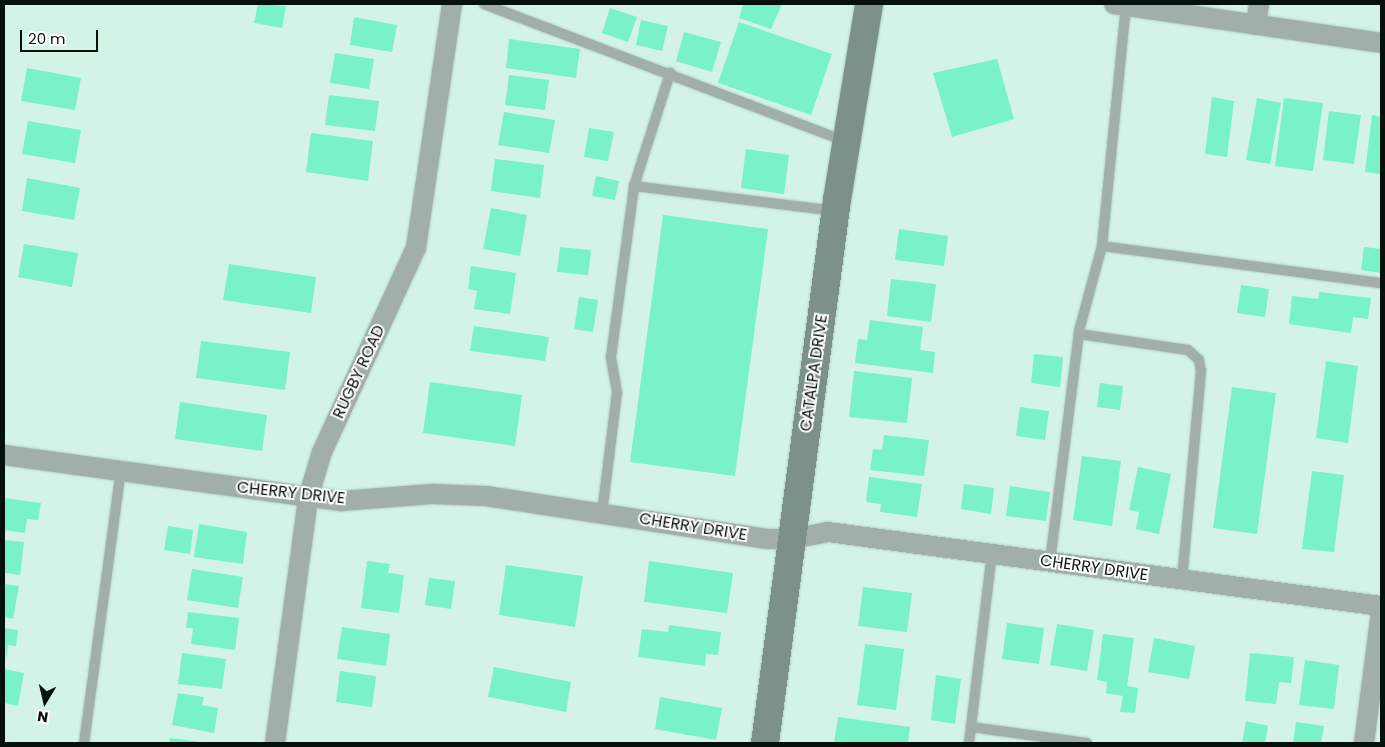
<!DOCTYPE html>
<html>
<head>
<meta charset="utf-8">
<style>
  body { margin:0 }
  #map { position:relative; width:1385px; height:747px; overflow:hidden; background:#d3f4e5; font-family:Poppins,sans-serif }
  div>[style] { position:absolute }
  .building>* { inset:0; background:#79f2c5 }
  .roads { filter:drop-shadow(0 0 1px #b2d0c2) drop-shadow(0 0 1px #b2d0c2) }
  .lane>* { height:10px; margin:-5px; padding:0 5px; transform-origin:5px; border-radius:5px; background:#a1afa8 }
  .street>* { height:20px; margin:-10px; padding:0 10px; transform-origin:10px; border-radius:10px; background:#a1afa8 }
  .secondary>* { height:28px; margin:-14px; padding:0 14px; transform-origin:14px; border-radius:14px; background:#7c9188 }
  span { translate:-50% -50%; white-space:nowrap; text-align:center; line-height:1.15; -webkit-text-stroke:4px #fff; paint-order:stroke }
  .street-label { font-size:16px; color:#06110c }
  .frame { position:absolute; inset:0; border:5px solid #06110c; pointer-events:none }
  .north { position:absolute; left:20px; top:677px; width:50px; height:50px; -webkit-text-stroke:4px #fff; paint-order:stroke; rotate:189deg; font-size:14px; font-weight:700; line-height:20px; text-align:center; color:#06110c }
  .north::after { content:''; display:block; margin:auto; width:18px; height:22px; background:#06110c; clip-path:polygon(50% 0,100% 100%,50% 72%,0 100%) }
  .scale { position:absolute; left:20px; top:30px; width:78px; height:22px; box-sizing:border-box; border:2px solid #06110c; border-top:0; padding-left:6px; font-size:15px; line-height:18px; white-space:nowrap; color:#06110c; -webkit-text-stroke:4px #fff; paint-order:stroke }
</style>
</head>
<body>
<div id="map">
  <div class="building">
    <i style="clip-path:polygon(258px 4px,286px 6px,282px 28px,254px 23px)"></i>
    <i style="clip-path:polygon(743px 4px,782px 4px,771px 29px,739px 18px)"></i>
    <i style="clip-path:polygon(610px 8px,637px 17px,628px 42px,602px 33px)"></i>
    <i style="clip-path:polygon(354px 17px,397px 25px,392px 52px,350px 45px)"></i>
    <i style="clip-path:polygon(641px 20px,668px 26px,662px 51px,636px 45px)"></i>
    <i style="clip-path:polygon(739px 22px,832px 54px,811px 115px,718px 83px)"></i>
    <i style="clip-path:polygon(684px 32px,721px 42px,712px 72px,676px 61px)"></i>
    <i style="clip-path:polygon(509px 39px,580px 49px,576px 78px,506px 68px)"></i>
    <i style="clip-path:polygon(335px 53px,374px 59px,369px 89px,330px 83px)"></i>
    <i style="clip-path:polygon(997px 59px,1014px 119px,952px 137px,933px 73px)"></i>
    <i style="clip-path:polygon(27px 68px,81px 78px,75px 110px,21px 101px)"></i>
    <i style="clip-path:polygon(509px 75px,549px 80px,545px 110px,505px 105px)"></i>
    <i style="clip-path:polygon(329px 95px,379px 101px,375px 131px,325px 125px)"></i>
    <i style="clip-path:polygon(1212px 97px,1234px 101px,1227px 157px,1205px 154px)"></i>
    <i style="clip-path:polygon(1257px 98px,1281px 103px,1270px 164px,1246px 160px)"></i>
    <i style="clip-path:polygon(1284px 98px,1323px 103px,1313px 171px,1275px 166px)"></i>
    <i style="clip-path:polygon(1329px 111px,1361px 115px,1354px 164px,1323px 160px)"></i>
    <i style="clip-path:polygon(504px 112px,555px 120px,549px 153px,498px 145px)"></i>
    <i style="clip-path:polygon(1372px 115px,1381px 117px,1381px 174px,1365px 172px)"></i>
    <i style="clip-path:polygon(28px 121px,81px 130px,75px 163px,22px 154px)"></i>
    <i style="clip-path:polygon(589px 128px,614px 132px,608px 161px,584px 157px)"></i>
    <i style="clip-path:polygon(311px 133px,373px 141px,368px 181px,306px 172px)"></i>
    <i style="clip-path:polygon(746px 149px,789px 155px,784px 194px,741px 188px)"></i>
    <i style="clip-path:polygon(495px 159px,544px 165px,540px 198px,491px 191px)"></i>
    <i style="clip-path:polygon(596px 176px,619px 181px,615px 200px,592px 196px)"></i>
    <i style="clip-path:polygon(27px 178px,80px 188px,74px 220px,22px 211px)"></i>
    <i style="clip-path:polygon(491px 208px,527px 215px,520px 256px,483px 249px)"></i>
    <i style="clip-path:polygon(663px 215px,768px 229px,735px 476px,630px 462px)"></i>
    <i style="clip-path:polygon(899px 229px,948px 236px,944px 266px,895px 260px)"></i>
    <i style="clip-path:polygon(24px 244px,78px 253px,72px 287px,18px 277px)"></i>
    <i style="clip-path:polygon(560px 247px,591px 250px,588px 275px,557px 272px)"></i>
    <i style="clip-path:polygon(1364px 247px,1381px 249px,1381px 273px,1361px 270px)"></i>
    <i style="clip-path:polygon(229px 264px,316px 277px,311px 313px,223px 300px)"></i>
    <i style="clip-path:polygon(471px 266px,516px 273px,510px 314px,474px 309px,477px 291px,468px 289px)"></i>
    <i style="clip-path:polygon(891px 279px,936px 284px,931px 322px,887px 316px)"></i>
    <i style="clip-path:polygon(1241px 285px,1269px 289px,1265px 317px,1237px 313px)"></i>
    <i style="clip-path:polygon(1319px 292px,1371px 298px,1368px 319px,1353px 317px,1351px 333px,1289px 324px,1292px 296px,1318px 299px)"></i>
    <i style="clip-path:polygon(579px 297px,598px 300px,593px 332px,574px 329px)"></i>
    <i style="clip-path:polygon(870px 320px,923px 327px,920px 350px,935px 352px,933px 373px,855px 363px,858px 339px,867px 340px)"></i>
    <i style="clip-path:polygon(474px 326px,549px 337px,545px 361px,470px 351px)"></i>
    <i style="clip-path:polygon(201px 341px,290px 352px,285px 390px,196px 378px)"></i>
    <i style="clip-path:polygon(1034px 354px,1063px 357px,1060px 387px,1031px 383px)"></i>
    <i style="clip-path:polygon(1326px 361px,1358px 366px,1348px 443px,1316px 438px)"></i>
    <i style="clip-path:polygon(854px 371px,912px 378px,907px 423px,849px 417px)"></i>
    <i style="clip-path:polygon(430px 382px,522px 395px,515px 446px,423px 433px)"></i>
    <i style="clip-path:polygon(1100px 383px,1123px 386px,1120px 410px,1097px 407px)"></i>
    <i style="clip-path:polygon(1232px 387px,1276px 393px,1257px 534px,1213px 528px)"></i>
    <i style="clip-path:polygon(180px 402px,267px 415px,262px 451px,175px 439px)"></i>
    <i style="clip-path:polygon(1020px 407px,1049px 411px,1045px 440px,1016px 436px)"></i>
    <i style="clip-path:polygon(884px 435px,929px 440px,924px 476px,870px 470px,873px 449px,882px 450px)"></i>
    <i style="clip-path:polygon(1082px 456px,1121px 461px,1112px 526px,1073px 520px)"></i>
    <i style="clip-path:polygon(1138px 467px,1171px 474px,1159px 534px,1136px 529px,1139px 512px,1129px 510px)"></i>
    <i style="clip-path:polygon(1312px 471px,1344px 475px,1334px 552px,1302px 549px)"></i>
    <i style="clip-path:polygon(869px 477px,922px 484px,917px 517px,880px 512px,881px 504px,866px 502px)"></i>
    <i style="clip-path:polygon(964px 484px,994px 488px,991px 514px,961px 509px)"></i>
    <i style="clip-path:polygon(1010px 486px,1050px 492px,1046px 521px,1006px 516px)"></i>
    <i style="clip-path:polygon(4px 498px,41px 503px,38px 520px,27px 519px,25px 533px,4px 530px)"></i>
    <i style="clip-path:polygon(199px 524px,247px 532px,243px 564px,194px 557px)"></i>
    <i style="clip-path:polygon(168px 526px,193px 530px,190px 554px,164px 550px)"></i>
    <i style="clip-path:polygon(4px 540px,24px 542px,20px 575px,4px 573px)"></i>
    <i style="clip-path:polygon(367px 561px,390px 564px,388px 573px,404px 575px,399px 613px,361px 608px)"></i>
    <i style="clip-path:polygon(649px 561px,733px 573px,727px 613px,644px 602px)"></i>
    <i style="clip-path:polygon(506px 565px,583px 576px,575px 627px,499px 615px)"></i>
    <i style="clip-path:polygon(192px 569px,243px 577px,238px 608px,187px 600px)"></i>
    <i style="clip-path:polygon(429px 578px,455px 581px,451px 609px,425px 605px)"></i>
    <i style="clip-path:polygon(4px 584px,19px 586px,13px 619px,4px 617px)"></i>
    <i style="clip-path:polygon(863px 587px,912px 593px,907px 632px,858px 626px)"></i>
    <i style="clip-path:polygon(188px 612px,239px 618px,235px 650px,191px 644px,193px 628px,186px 628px)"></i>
    <i style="clip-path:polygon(1007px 623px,1044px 628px,1039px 664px,1002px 659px)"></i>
    <i style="clip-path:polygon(1057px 624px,1094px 630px,1087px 671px,1050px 665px)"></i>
    <i style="clip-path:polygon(669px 625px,721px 632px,718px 655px,706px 654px,705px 666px,638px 657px,642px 629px,668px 632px)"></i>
    <i style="clip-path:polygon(342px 627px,390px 634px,386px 666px,337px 659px)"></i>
    <i style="clip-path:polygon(4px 628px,18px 630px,16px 646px,8px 645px,6px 660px)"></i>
    <i style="clip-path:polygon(1103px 634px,1134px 638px,1127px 686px,1138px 688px,1135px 713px,1120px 712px,1123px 696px,1106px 693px,1107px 682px,1097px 680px)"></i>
    <i style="clip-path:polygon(1154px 638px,1195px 646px,1189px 679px,1148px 672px)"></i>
    <i style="clip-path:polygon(865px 644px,904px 649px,896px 710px,857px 705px)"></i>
    <i style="clip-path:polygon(182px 653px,226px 659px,222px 689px,178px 684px)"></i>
    <i style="clip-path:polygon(1250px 653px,1294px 657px,1291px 683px,1279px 682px,1276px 704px,1245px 701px)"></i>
    <i style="clip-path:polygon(1305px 660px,1339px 665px,1334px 709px,1299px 705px)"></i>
    <i style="clip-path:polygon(494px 667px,571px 682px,566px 712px,488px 697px)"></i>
    <i style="clip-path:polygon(4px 669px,24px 673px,18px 706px,4px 703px)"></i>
    <i style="clip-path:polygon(340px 671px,376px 676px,372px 707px,336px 702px)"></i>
    <i style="clip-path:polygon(936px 675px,961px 679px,955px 724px,931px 720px)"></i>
    <i style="clip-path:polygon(178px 693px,204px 697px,202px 705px,218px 708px,214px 733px,172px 725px)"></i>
    <i style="clip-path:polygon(660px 697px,722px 708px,716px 740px,655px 729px)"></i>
    <i style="clip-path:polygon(838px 717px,910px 727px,908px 743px,834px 743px)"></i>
    <i style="clip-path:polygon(1246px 721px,1268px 726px,1265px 743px,1242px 743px)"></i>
    <i style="clip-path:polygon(1296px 722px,1324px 726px,1321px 743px,1293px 743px)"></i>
    <i style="clip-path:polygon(170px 738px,201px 742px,200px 743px,169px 743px)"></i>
  </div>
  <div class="roads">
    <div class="lane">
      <i style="left:484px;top:4px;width:386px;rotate:20.8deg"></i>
      <i style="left:634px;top:186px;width:119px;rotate:-72.3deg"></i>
      <i style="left:1102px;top:246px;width:281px;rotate:7.6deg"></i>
      <i style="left:1079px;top:334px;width:110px;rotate:8.4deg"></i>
      <i style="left:1188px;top:350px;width:15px;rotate:42deg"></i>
      <i style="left:1199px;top:360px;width:11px;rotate:80deg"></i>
      <i style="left:1201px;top:371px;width:210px;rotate:95.2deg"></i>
      <i style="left:602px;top:513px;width:122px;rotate:-82.9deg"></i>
      <i style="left:617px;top:392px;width:36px;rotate:-100deg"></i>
      <i style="left:611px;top:357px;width:173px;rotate:-82.3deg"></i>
      <i style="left:634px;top:186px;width:202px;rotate:7.1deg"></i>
      <i style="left:1050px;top:562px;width:233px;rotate:-82.8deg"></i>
      <i style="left:1079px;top:331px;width:88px;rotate:-74.9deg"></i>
      <i style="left:1102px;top:246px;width:240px;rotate:-84.3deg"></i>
      <i style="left:971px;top:727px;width:117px;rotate:7.9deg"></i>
      <i style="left:84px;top:743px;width:275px;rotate:-82.3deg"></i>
      <i style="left:969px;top:743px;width:190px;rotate:-83.1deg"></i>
    </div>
    <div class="street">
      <i style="left:1114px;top:4px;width:270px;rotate:8.3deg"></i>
      <i style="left:1256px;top:25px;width:21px;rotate:-82deg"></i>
      <i style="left:4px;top:455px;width:341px;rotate:7.8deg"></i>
      <i style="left:342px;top:501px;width:90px;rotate:-4.4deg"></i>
      <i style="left:432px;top:494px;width:54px;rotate:2.1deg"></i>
      <i style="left:486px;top:496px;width:285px;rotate:8.7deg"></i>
      <i style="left:768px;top:539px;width:24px"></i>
      <i style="left:792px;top:539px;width:37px;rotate:-11deg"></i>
      <i style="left:828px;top:532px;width:558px;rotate:7.62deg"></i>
      <i style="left:275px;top:743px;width:247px;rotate:-82.3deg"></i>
      <i style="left:308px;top:498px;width:48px;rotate:-73.1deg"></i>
      <i style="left:322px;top:452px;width:225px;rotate:-65.3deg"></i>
      <i style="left:416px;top:248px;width:247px;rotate:-81.6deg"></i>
      <i style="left:1364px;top:743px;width:132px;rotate:-82.6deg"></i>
    </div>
    <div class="secondary">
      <i style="left:765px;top:743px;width:548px;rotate:-82.45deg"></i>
      <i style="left:837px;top:200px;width:199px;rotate:-80.7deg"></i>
    </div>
  </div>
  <div class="street-label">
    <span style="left:359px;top:372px;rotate:-65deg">RUGBY ROAD</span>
    <span style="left:814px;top:373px;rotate:-82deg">CATALPA DRIVE</span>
    <span style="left:291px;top:493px;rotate:6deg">CHERRY DRIVE</span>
    <span style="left:693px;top:527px;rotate:9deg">CHERRY DRIVE</span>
    <span style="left:1094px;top:568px;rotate:8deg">CHERRY DRIVE</span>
  </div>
  <div class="frame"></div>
  <div class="north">N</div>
  <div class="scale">20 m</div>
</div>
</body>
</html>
